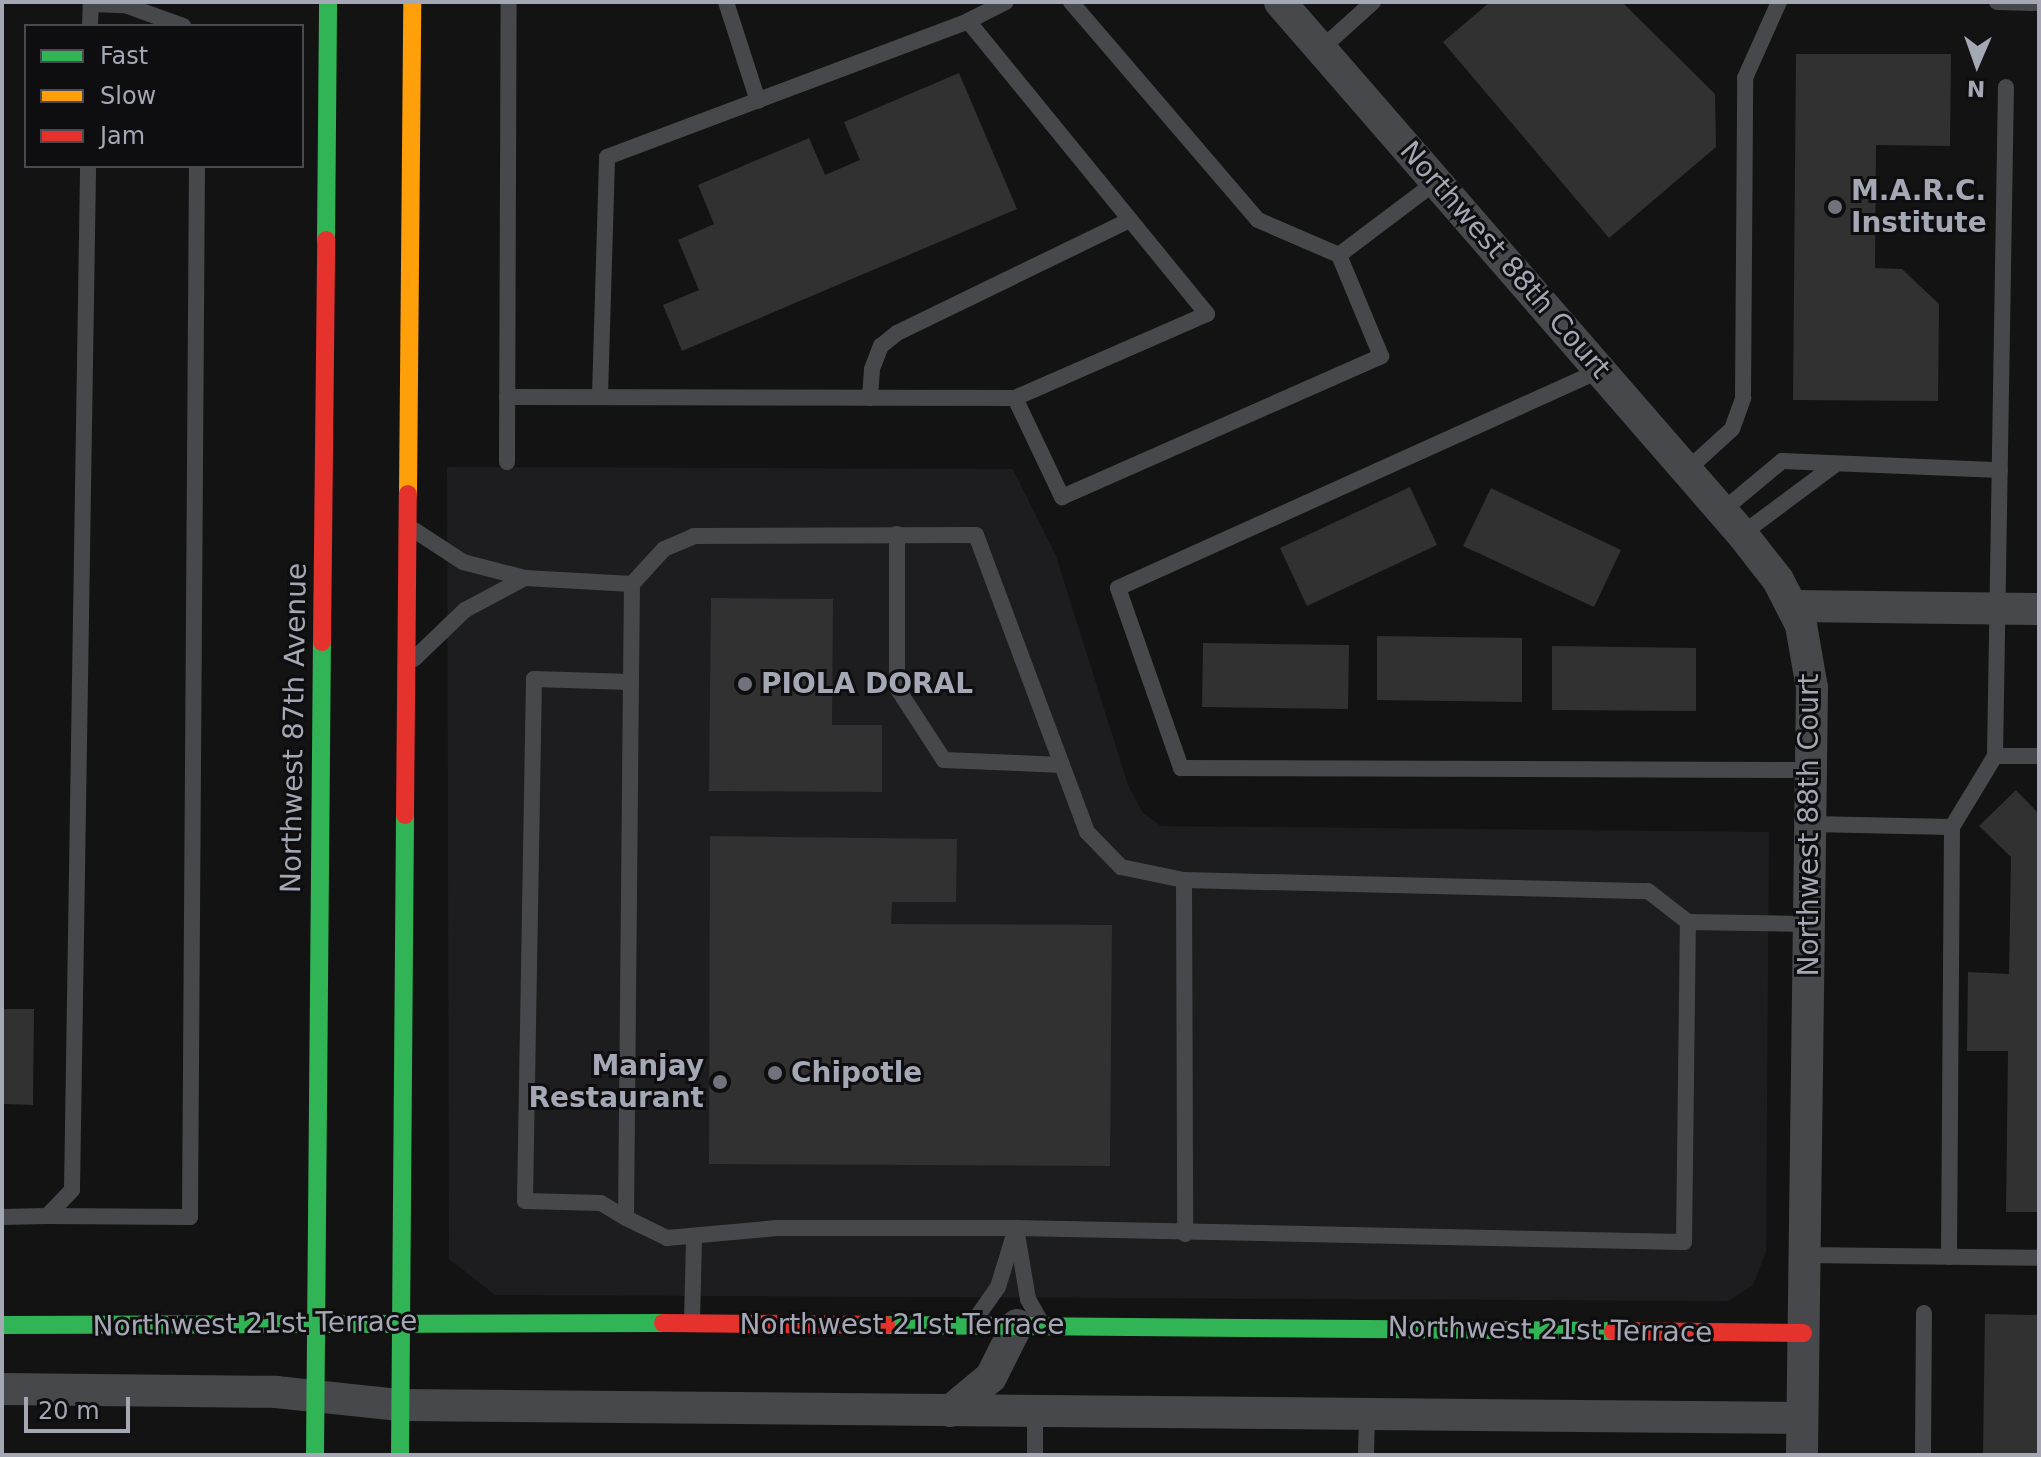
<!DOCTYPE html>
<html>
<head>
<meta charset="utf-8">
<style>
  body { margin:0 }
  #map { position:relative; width:2041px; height:1457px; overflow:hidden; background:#131313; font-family:"DejaVu Sans",sans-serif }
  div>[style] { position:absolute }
  .built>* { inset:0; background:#1d1d1f }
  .building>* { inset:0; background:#313132 }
  .lane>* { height:16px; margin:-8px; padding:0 8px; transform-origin:8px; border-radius:8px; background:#47484c }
  .street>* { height:32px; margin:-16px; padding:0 16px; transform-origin:16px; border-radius:16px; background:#47484c }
  .fast>* { height:18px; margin:-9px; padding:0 9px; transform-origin:9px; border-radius:9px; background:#30b455 }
  .slow>* { height:18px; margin:-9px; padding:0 9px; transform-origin:9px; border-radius:9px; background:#ff9f0a }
  .jam>* { height:18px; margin:-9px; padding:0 9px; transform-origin:9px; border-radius:9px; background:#e5322d }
  .dots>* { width:22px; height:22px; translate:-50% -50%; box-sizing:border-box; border:4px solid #0e0d0f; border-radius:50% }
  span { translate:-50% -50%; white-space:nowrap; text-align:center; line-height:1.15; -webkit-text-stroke:6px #0e0d0f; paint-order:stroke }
  .poi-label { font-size:28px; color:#a4a7b4; font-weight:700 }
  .left { translate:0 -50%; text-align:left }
  .right { translate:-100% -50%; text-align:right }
  .street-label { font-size:28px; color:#a4a7b4 }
  .frame { position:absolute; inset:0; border:4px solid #a4a7b4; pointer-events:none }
  .legend { position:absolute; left:24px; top:24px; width:280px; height:144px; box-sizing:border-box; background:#0e0d0f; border:2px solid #4a4b51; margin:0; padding:10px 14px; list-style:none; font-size:24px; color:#a4a7b4 }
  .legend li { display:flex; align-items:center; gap:16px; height:40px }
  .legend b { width:40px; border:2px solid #4a4b51 }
  .north { position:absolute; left:1937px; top:24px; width:80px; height:80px; -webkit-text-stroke:6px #0e0d0f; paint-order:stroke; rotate:182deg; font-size:22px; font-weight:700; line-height:32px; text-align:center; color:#a4a7b4 }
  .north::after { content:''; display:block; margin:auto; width:28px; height:36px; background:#a4a7b4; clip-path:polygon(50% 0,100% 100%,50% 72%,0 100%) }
  .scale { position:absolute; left:24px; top:1397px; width:106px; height:36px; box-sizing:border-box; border:4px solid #a4a7b4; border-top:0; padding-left:10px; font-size:24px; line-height:28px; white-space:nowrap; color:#a4a7b4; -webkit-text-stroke:6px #0e0d0f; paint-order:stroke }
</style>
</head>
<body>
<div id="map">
  <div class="built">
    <i style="clip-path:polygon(447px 467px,1013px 469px,1056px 556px,1128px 785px,1143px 813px,1161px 826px,1769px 832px,1766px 1252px,1753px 1285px,1728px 1301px,495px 1295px,449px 1259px)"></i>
  </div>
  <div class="building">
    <i style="clip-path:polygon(1490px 2px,1622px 2px,1715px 94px,1716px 147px,1609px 238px,1443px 42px)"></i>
    <i style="clip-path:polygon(1796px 54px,1951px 54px,1950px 146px,1876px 145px,1875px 268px,1902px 269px,1939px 304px,1938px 401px,1793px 400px)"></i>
    <i style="clip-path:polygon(959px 73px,1017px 209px,682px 351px,663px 305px,699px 290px,678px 240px,714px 224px,698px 185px,809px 138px,825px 175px,860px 160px,844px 122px)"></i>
    <i style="clip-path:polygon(1410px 487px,1437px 545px,1307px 606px,1280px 548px)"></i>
    <i style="clip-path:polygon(1491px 488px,1621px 550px,1594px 607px,1463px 546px)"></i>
    <i style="clip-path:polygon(711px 598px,833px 599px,832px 725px,882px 725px,882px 792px,709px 791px)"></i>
    <i style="clip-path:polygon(1377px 636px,1522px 638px,1522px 702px,1377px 700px)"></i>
    <i style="clip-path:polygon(1203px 643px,1349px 645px,1348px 709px,1202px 707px)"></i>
    <i style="clip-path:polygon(1552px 646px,1696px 648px,1696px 711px,1552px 710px)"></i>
    <i style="clip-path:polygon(2016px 790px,2039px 814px,2039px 1212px,2006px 1212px,2008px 1051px,1967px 1051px,1968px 972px,2009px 974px,2011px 857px,1979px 826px)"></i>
    <i style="clip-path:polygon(710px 836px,957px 839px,956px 902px,892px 902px,891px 924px,1112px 925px,1110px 1166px,709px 1164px)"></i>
    <i style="clip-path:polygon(2px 1009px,34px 1009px,33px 1105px,2px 1104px)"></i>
    <i style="clip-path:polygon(1985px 1314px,2039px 1315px,2039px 1455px,1983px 1455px)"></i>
  </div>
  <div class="lane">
    <i style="left:726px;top:2px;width:104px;rotate:72.1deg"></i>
    <i style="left:1071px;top:2px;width:287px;rotate:49.4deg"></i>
    <i style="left:1258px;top:220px;width:88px;rotate:23.4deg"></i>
    <i style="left:1997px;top:2px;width:42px;rotate:1.4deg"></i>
    <i style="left:91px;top:4px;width:34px;rotate:2deg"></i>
    <i style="left:125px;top:5px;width:62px;rotate:19.9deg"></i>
    <i style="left:968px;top:21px;width:42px;rotate:-26.6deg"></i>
    <i style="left:90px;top:26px;width:24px;rotate:-88deg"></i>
    <i style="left:1321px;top:49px;width:70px;rotate:-42.1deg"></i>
    <i style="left:1601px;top:370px;width:530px;rotate:155.71deg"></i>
    <i style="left:1118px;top:588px;width:191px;rotate:70.7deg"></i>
    <i style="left:1181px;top:768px;width:630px;rotate:0.18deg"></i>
    <i style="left:600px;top:396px;width:239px;rotate:-88.3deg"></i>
    <i style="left:607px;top:157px;width:386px;rotate:-20.6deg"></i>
    <i style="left:968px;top:21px;width:378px;rotate:50.8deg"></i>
    <i style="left:1207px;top:314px;width:210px;rotate:156.4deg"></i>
    <i style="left:507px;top:397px;width:508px;rotate:0.11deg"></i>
    <i style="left:1015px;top:398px;width:110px;rotate:64.6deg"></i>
    <i style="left:1062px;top:497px;width:349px;rotate:-23.8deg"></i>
    <i style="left:1381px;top:356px;width:109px;rotate:-112.6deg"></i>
    <i style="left:1339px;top:255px;width:121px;rotate:-37deg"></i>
    <i style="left:870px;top:398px;width:29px;rotate:-86deg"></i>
    <i style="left:872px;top:369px;width:25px;rotate:-69deg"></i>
    <i style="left:881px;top:346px;width:21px;rotate:-39deg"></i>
    <i style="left:897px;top:333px;width:259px;rotate:-25.9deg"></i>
    <i style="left:507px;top:462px;width:460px;rotate:-89.8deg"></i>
    <i style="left:1687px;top:470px;width:61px;rotate:-42.3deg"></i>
    <i style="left:1732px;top:429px;width:33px;rotate:-70deg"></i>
    <i style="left:1743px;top:398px;width:320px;rotate:-89.6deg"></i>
    <i style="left:1745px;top:78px;width:83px;rotate:-65.9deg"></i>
    <i style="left:1722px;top:511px;width:78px;rotate:-39.8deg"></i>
    <i style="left:1782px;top:461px;width:218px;rotate:2.4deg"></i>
    <i style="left:414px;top:530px;width:59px;rotate:33.1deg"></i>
    <i style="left:463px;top:562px;width:64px;rotate:14.5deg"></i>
    <i style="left:525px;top:578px;width:107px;rotate:3.2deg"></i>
    <i style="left:632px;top:584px;width:98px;rotate:90.6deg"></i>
    <i style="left:897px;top:534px;width:154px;rotate:90deg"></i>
    <i style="left:897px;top:688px;width:86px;rotate:56.9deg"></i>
    <i style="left:944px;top:760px;width:118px;rotate:2.4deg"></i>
    <i style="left:1742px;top:534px;width:117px;rotate:-36.7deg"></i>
    <i style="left:632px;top:584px;width:47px;rotate:-47.6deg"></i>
    <i style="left:664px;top:549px;width:33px;rotate:-23deg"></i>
    <i style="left:694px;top:536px;width:282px;rotate:-0.2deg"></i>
    <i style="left:976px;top:535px;width:317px;rotate:69.5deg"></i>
    <i style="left:1087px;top:832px;width:49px;rotate:45.8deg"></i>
    <i style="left:1121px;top:867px;width:64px;rotate:11.7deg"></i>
    <i style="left:1184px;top:880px;width:354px;rotate:89.8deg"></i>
    <i style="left:414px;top:659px;width:71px;rotate:-43.9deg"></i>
    <i style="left:465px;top:610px;width:68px;rotate:-28.1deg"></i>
    <i style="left:1995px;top:756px;width:669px;rotate:-89.06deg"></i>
    <i style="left:1810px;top:824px;width:142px;rotate:1.2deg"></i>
    <i style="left:1952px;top:827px;width:83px;rotate:-58.8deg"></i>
    <i style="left:1995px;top:756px;width:44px"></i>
    <i style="left:1184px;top:880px;width:464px;rotate:1.4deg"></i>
    <i style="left:1648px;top:891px;width:51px;rotate:37.8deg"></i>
    <i style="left:47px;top:1216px;width:143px;rotate:0.4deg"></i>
    <i style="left:190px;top:1217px;width:1051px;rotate:-89.62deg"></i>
    <i style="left:2px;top:1217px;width:45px;rotate:-1.3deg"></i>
    <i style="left:47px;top:1216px;width:36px;rotate:-46deg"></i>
    <i style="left:72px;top:1190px;width:1024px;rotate:-89.1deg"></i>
    <i style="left:626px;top:1218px;width:536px;rotate:-89.47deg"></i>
    <i style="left:631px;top:682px;width:97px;rotate:-178.2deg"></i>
    <i style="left:534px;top:679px;width:522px;rotate:90.99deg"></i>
    <i style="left:525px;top:1201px;width:76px;rotate:1.5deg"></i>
    <i style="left:601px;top:1203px;width:29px;rotate:31deg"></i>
    <i style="left:626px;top:1218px;width:46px;rotate:26deg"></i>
    <i style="left:667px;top:1238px;width:110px;rotate:-5.2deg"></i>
    <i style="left:777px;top:1228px;width:239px"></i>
    <i style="left:1016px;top:1228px;width:668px;rotate:1.2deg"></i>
    <i style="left:1684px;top:1242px;width:320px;rotate:-89.3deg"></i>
    <i style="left:1688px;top:922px;width:120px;rotate:1deg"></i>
    <i style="left:1017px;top:1234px;width:66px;rotate:80.4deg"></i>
    <i style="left:1028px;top:1299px;width:26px;rotate:61deg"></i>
    <i style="left:1804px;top:1255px;width:235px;rotate:0.7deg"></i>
    <i style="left:1949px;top:1257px;width:430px;rotate:-89.6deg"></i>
    <i style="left:692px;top:1321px;width:82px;rotate:-88.6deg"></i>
    <i style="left:974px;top:1321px;width:42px;rotate:-54.8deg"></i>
    <i style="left:998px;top:1287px;width:62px;rotate:-73deg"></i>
    <i style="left:1035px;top:1455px;width:44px;rotate:-90deg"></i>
    <i style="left:1366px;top:1455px;width:41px;rotate:-88.6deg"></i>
    <i style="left:1923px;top:1455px;width:142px;rotate:-89.6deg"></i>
  </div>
  <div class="street">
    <i style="left:1280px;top:2px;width:705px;rotate:49.03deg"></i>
    <i style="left:1742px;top:534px;width:58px;rotate:52deg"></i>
    <i style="left:1778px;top:580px;width:51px;rotate:62.9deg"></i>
    <i style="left:1801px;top:625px;width:64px;rotate:80.1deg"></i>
    <i style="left:1812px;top:688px;width:767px;rotate:90.75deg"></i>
    <i style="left:1793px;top:606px;width:246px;rotate:0.7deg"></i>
    <i style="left:2px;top:1389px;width:274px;rotate:0.6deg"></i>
    <i style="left:276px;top:1392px;width:125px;rotate:6deg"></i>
    <i style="left:400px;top:1405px;width:1402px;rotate:0.53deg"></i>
    <i style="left:950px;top:1411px;width:53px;rotate:-39.7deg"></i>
    <i style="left:991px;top:1377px;width:58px;rotate:-63.4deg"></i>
  </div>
  <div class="fast">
    <i style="left:326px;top:240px;width:238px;rotate:-89.5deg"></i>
    <i style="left:2px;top:1325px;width:661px;rotate:-0.17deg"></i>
    <i style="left:886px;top:1325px;width:727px;rotate:0.47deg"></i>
    <i style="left:315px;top:1455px;width:813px;rotate:-89.51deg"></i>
    <i style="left:400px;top:1455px;width:640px;rotate:-89.55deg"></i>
  </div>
  <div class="slow">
    <i style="left:408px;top:494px;width:492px;rotate:-89.5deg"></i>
  </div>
  <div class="jam">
    <i style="left:322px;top:642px;width:402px;rotate:-89.4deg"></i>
    <i style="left:405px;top:815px;width:321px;rotate:-89.5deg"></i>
    <i style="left:663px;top:1323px;width:223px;rotate:0.5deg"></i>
    <i style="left:1613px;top:1331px;width:190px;rotate:0.6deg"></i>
  </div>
  <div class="dots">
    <i style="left:1835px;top:207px;background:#71737c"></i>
    <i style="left:745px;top:684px;background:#71737c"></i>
    <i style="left:775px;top:1073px;background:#71737c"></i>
    <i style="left:720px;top:1082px;background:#71737c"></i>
  </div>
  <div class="poi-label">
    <span class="left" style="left:1851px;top:207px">M.A.R.C.<br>Institute</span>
    <span class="left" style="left:761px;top:684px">PIOLA DORAL</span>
    <span class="right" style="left:704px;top:1082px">Manjay<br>Restaurant</span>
    <span class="left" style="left:791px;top:1073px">Chipotle</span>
  </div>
  <div class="street-label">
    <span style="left:1505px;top:260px;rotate:49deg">Northwest 88th Court</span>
    <span style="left:294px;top:728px;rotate:-89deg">Northwest 87th Avenue</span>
    <span style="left:1809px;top:825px;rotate:-90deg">Northwest 88th Court</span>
    <span style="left:255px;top:1324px;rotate:-1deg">Northwest 21st Terrace</span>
    <span style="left:902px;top:1325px">Northwest 21st Terrace</span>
    <span style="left:1550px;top:1330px;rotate:1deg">Northwest 21st Terrace</span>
  </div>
  <div class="frame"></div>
  <ul class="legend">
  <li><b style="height:10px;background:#30b455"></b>Fast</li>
  <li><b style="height:10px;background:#ff9f0a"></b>Slow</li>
  <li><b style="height:10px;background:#e5322d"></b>Jam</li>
  </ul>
  <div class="north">N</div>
  <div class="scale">20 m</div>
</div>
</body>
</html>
